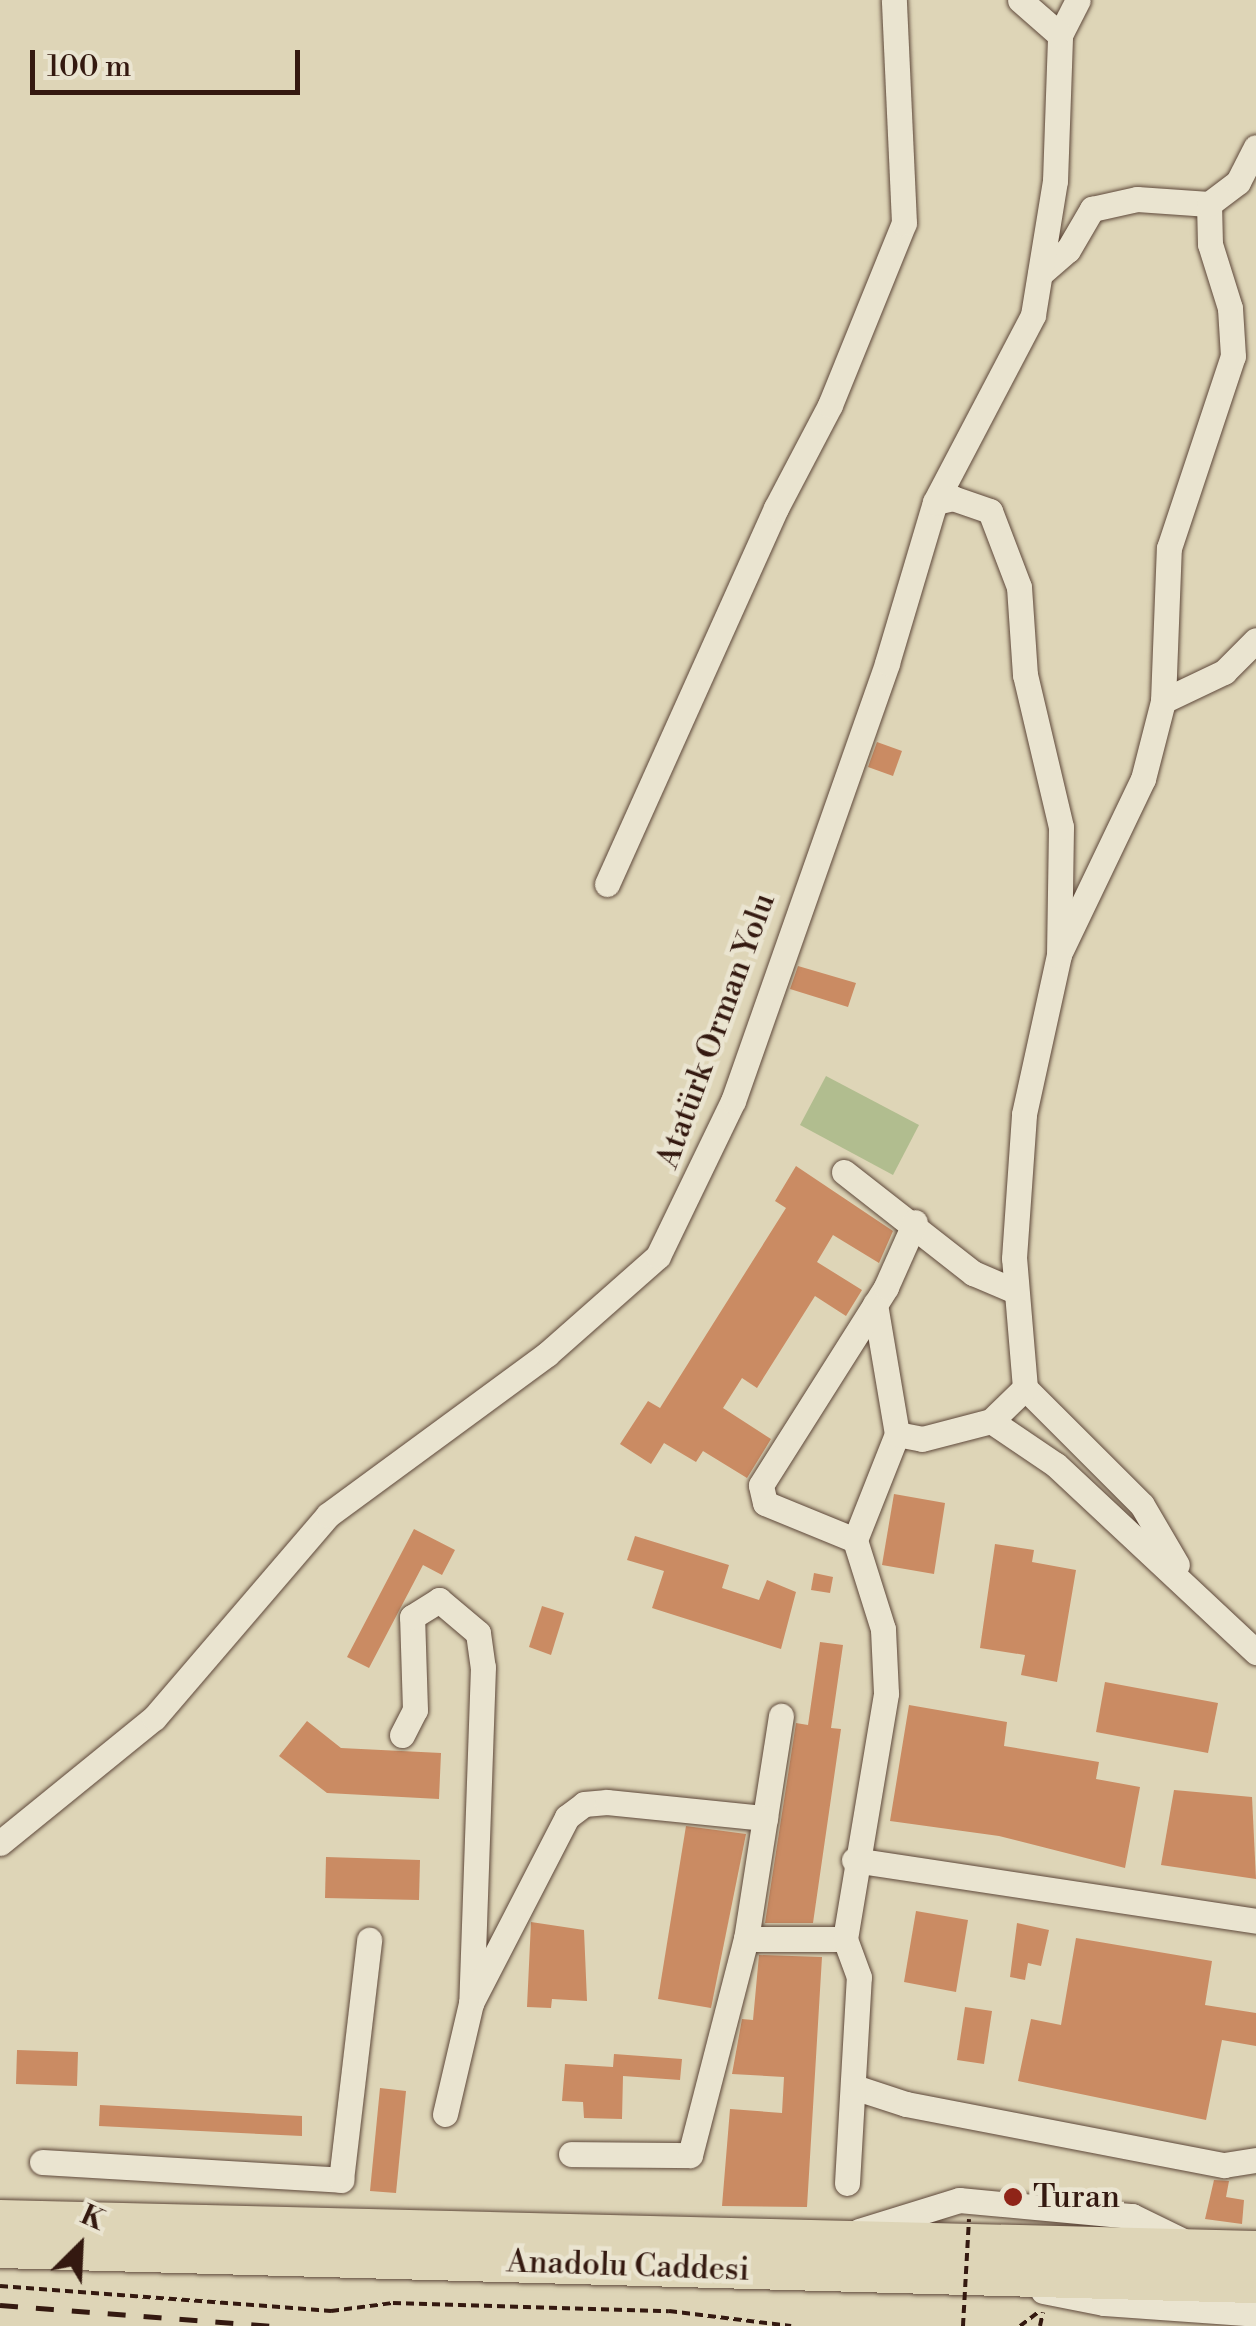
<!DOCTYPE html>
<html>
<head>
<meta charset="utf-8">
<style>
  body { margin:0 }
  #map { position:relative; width:1256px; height:2326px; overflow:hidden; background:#ded5b7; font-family:"Libre Bodoni",serif }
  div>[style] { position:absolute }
  .green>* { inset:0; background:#b1bd8f }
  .building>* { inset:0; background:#ca8b63 }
  .path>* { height:4px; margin-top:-2px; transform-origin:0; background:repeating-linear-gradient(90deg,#341910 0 8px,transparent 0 13px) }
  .roads { filter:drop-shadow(0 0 2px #5e483a) drop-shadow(0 0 2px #5e483a) }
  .minor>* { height:25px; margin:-12.5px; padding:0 12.5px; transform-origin:12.5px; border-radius:12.5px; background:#eae4d0 }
  .highway>* { height:38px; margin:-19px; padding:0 19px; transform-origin:19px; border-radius:19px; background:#ded5b7 }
  .rail>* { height:5px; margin-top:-2.5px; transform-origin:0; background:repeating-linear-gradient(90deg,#341910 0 18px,transparent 0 36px) }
  .path-bridge>* { height:4px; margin-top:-2px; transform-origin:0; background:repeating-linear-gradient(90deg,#341910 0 8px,transparent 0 13px) }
  .dots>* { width:28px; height:28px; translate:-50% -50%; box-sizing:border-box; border:5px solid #eae4d0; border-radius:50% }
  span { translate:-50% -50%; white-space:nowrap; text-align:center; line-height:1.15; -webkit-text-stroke:9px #eae4d0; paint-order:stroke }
  .street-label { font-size:32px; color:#341910 }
  .poi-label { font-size:32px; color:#341910 }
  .left { translate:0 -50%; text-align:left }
  .north { position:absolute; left:30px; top:2196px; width:100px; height:100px; -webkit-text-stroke:8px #eae4d0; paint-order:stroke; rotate:24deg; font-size:28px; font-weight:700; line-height:40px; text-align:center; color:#341910 }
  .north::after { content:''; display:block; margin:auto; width:35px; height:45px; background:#341910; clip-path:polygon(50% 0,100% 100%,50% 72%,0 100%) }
  .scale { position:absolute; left:30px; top:50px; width:270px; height:45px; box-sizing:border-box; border:5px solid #341910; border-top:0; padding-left:12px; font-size:30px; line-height:35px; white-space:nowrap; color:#341910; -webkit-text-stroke:8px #eae4d0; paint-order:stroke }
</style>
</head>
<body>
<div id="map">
  <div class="green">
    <i style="clip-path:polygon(826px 1076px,919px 1125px,893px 1175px,800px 1125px)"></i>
  </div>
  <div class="building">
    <i style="clip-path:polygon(877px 742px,902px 751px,893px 776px,868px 767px)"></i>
    <i style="clip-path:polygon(798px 966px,856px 983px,848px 1007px,790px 989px)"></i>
    <i style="clip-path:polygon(796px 1166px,893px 1231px,879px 1263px,833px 1235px,817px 1262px,862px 1290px,846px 1316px,815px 1296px,757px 1388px,742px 1378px,723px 1408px,771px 1439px,747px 1478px,703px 1451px,696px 1462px,664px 1443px,651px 1464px,620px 1444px,648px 1401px,660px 1408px,786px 1208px,775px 1201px)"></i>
    <i style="clip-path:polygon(894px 1494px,945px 1503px,934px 1574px,882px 1565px)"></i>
    <i style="clip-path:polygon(414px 1529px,455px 1550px,442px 1575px,423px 1565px,369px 1668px,347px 1657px)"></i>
    <i style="clip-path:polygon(635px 1536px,729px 1565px,722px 1588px,759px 1600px,767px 1580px,796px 1592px,781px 1649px,652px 1608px,664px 1571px,627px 1560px)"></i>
    <i style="clip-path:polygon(995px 1544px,1034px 1550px,1032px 1562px,1076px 1570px,1057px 1682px,1021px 1675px,1025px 1655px,980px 1648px)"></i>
    <i style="clip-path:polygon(814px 1573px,833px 1577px,830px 1593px,811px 1590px)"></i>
    <i style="clip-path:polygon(542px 1606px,564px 1613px,551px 1655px,529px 1647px)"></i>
    <i style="clip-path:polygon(820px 1642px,843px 1645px,831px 1728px,841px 1729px,813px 1923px,765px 1923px,796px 1723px,808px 1725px)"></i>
    <i style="clip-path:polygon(1105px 1682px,1218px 1703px,1208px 1753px,1096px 1732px)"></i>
    <i style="clip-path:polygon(909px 1705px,1007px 1722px,1004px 1746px,1099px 1762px,1096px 1779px,1140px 1787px,1125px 1868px,999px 1836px,890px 1821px)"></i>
    <i style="clip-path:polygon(307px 1721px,341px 1748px,441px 1753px,439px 1799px,327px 1793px,279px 1756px)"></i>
    <i style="clip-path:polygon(1174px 1790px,1252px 1797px,1256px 1879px,1161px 1865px)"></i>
    <i style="clip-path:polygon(686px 1826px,746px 1834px,711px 2008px,658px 1999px)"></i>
    <i style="clip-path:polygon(326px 1857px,420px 1860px,419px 1900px,325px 1898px)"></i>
    <i style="clip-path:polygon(916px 1911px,968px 1920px,956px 1992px,904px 1982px)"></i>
    <i style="clip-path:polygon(531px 1922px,584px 1930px,587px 2001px,552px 1999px,551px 2008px,527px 2007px)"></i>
    <i style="clip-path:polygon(1017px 1923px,1049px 1930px,1041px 1966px,1028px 1963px,1025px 1980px,1010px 1977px)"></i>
    <i style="clip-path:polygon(1076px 1938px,1212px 1961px,1205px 2005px,1256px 2013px,1256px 2046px,1222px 2040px,1206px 2120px,1018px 2081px,1031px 2019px,1061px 2025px)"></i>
    <i style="clip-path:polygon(759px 1955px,822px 1957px,807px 2207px,722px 2206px,730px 2109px,782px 2113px,784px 2077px,732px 2074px,742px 2019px,753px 2020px)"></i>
    <i style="clip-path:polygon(965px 2007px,992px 2011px,984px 2064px,957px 2060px)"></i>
    <i style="clip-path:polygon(17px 2050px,78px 2052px,77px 2086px,16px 2084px)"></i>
    <i style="clip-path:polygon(614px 2054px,682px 2059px,680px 2080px,623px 2076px,622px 2119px,584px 2118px,583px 2102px,562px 2101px,565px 2064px,613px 2067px)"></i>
    <i style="clip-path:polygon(380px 2088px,406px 2091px,396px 2193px,370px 2191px)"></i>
    <i style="clip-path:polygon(100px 2105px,302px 2116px,302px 2136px,99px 2126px)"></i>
    <i style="clip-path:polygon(1214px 2180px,1229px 2181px,1226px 2197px,1244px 2200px,1242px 2224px,1205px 2219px)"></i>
  </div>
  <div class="path">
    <i style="left:0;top:2286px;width:332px;rotate:4.3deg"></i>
    <i style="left:331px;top:2311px;width:63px;rotate:-7.4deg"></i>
    <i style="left:393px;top:2303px;width:276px;rotate:1.7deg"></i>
    <i style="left:669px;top:2311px;width:123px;rotate:7deg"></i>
    <i style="left:1020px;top:2326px;width:25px;rotate:-37deg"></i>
    <i style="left:1040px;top:2326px;width:14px;rotate:-78deg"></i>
  </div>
  <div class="roads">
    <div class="minor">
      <i style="left:1060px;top:35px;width:39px;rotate:-63deg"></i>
      <i style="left:1040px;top:274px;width:37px;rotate:-41deg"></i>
      <i style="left:1068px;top:250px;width:48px;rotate:-59.7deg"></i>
      <i style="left:1092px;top:209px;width:46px;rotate:-12.5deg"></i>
      <i style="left:1137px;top:199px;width:72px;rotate:4deg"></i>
      <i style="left:1163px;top:701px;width:68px;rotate:-25.4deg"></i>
      <i style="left:1224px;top:672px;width:45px;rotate:-45deg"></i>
      <i style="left:607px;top:884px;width:412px;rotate:-65.8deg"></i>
      <i style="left:776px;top:508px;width:116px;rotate:-62.3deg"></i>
      <i style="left:830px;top:405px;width:196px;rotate:-67.9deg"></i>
      <i style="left:904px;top:223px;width:223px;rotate:-92.6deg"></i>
      <i style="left:1061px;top:950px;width:190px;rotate:-64.4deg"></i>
      <i style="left:1143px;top:779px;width:81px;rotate:-75.6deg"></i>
      <i style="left:1163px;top:701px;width:153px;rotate:-87.8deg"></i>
      <i style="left:1169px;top:548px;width:202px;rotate:-71.6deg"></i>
      <i style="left:1233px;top:356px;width:48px;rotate:-93.6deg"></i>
      <i style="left:1230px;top:308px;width:67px;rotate:-107.4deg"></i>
      <i style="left:1210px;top:244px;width:40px;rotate:-91.4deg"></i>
      <i style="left:1209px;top:204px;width:36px;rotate:-37deg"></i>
      <i style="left:1238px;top:182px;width:39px;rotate:-63deg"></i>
      <i style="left:844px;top:1172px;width:164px;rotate:38.1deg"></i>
      <i style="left:973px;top:1273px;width:46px;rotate:23.2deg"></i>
      <i style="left:875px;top:1304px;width:132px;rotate:80.4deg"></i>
      <i style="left:1025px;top:1388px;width:165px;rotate:45deg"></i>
      <i style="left:1142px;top:1505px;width:69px;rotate:59.7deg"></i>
      <i style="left:991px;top:1421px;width:78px;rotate:34.1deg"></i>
      <i style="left:1056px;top:1465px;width:274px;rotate:43.1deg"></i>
      <i style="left:855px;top:1540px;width:97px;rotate:-157.7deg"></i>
      <i style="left:765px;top:1503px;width:18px;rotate:-103deg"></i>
      <i style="left:761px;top:1485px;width:234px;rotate:-57.7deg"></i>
      <i style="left:886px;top:1287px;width:71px;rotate:-66deg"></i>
      <i style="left:402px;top:1735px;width:28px;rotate:-63deg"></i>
      <i style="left:415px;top:1710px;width:93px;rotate:-91.8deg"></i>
      <i style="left:412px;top:1617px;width:32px;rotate:-32deg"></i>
      <i style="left:439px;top:1600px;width:51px;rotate:40.2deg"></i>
      <i style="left:478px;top:1633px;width:34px;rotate:82deg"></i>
      <i style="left:483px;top:1667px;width:336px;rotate:92deg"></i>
      <i style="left:0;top:1843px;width:198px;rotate:-39.1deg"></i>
      <i style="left:154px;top:1718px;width:267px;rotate:-49.4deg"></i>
      <i style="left:328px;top:1515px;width:272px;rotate:-36.3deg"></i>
      <i style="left:547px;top:1354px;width:148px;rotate:-41.4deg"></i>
      <i style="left:658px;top:1256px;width:172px;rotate:-64.2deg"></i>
      <i style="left:733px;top:1101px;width:464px;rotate:-70.6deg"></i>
      <i style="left:887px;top:663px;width:168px;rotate:-73.4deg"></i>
      <i style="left:935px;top:502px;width:211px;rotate:-62.3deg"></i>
      <i style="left:1033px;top:315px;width:136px;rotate:-80.7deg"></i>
      <i style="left:1055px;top:181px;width:146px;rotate:-88deg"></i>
      <i style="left:1060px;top:35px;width:53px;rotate:-138.8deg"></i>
      <i style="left:854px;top:1860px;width:407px;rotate:8.6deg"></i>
      <i style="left:746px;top:1939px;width:226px;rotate:-81.1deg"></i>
      <i style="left:854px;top:2087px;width:55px;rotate:18.1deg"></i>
      <i style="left:906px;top:2104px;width:324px;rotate:10.9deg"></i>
      <i style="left:1224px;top:2165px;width:32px;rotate:-9deg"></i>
      <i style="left:445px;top:2114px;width:114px;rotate:-76.8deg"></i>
      <i style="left:471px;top:2003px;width:209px;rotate:-62.7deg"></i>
      <i style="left:567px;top:1817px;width:21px;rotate:-37deg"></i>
      <i style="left:584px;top:1804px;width:23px;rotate:-5deg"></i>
      <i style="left:607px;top:1802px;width:159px;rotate:5.8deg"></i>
      <i style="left:571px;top:2154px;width:119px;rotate:0.5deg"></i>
      <i style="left:690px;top:2155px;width:223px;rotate:-75.5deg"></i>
      <i style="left:746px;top:1939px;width:99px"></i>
      <i style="left:42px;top:2162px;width:300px;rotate:3.4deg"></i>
      <i style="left:341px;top:2180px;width:242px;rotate:-83.3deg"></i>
      <i style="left:847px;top:2183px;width:206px;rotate:-86.7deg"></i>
      <i style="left:859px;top:1977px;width:40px;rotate:-110.2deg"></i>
      <i style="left:845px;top:1939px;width:249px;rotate:-80.5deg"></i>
      <i style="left:886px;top:1693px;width:64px;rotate:-92.7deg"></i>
      <i style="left:883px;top:1629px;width:93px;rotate:-107.5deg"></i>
      <i style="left:855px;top:1540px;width:114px;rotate:-68.4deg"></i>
      <i style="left:897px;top:1434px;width:25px;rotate:11deg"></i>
      <i style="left:922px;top:1439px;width:71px;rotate:-14.6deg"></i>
      <i style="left:991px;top:1421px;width:47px;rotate:-44.1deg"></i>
      <i style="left:1025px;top:1388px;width:130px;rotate:-94.8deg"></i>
      <i style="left:1014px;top:1258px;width:144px;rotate:-86deg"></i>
      <i style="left:1024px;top:1114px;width:163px;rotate:-77.6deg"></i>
      <i style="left:1059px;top:955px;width:128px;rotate:-89.1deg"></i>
      <i style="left:1061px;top:827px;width:156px;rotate:-103.3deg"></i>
      <i style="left:1025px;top:675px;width:88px;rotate:-93.9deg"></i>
      <i style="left:1019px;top:587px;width:81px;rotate:-110.9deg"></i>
      <i style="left:990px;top:511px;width:39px;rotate:-161deg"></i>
      <i style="left:953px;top:498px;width:18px;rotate:167deg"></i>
      <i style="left:859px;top:2231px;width:105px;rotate:-17.2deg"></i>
      <i style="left:959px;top:2200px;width:174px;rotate:5.3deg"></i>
      <i style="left:1132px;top:2216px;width:61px;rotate:26.1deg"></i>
      <i style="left:1043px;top:2291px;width:62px;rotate:11.1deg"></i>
      <i style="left:1104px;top:2303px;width:152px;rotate:4.1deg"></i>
    </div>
    <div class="highway">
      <i style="left:0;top:2219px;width:1256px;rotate:1.41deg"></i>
      <i style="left:0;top:2249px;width:1256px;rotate:1.6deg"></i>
    </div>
  </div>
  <div class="rail">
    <i style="left:0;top:2305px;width:277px;rotate:4.4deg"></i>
  </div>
  <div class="path-bridge">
    <i style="left:963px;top:2326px;width:107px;rotate:-86.8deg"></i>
  </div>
  <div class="dots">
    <i style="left:1013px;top:2197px;background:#8f2418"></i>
  </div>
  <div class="street-label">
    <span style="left:716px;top:1031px;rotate:-70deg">Atatürk Orman Yolu</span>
    <span style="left:628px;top:2266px;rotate:2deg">Anadolu Caddesi</span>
  </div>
  <div class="poi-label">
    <span class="left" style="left:1033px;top:2197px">Turan</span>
  </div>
  <div class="north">K</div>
  <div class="scale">100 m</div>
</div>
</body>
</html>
